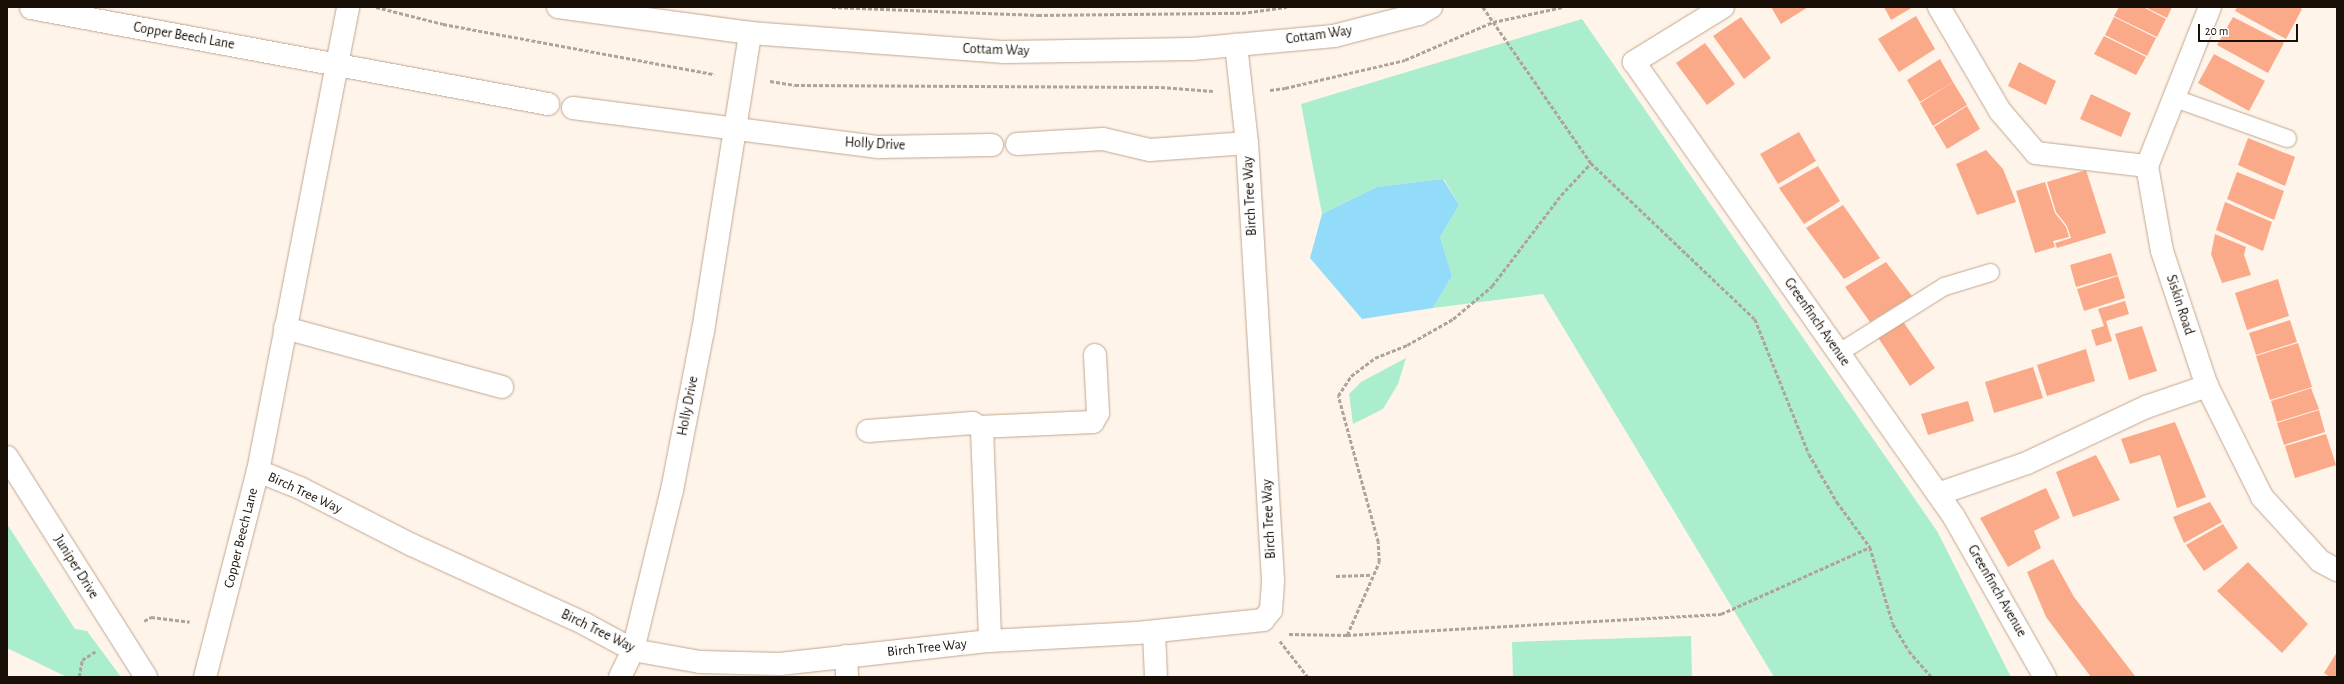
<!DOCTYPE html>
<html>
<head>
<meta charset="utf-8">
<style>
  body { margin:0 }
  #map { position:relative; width:2344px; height:684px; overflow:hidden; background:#fff4ea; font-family:"Alegreya Sans",sans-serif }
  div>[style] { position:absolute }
  .green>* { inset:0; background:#aaeecd }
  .water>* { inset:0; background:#92dbf9 }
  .building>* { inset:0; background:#faaa89 }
  .path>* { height:2.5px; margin-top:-1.25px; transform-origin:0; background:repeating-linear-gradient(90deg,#aea49a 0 4px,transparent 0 6px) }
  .roads { filter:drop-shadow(0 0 1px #c0a78f) drop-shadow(0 0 1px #c0a78f) }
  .lane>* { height:17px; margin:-8.5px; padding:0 8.5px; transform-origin:8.5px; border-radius:8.5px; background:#fff }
  .street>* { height:22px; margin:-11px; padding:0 11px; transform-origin:11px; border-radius:11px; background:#fff }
  .secondary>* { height:22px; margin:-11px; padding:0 11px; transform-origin:11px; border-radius:11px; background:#fff }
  span { translate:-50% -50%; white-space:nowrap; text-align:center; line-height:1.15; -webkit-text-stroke:4px #fff; paint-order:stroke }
  .street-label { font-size:14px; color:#180f06 }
  .frame { position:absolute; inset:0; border:8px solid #180f06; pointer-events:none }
  .scale { position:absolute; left:2198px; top:24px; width:100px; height:18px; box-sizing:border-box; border:2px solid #180f06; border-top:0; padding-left:5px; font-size:12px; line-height:14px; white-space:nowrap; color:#180f06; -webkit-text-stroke:3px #fff; paint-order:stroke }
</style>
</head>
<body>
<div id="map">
  <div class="green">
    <i style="clip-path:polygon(1582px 19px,1937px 531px,2011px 677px,1774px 677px,1543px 294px,1433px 308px,1452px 276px,1440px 237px,1459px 205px,1444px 179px,1377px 187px,1322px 214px,1301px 104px)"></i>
    <i style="clip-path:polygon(1406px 358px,1398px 384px,1383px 409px,1353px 424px,1349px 394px,1361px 382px)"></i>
    <i style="clip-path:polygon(7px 524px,75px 629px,87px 631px,121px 677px,67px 677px,7px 648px)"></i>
    <i style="clip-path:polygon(1691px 636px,1692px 677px,1513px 677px,1512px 642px)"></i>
  </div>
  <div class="water">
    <i style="clip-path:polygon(1443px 179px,1459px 205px,1440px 237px,1452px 276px,1433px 308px,1362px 319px,1310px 258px,1322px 214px,1377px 187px)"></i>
  </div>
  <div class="building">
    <i style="clip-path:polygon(1771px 7px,1808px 7px,1781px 24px)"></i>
    <i style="clip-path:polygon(1884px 7px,1913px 7px,1891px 20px)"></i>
    <i style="clip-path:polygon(2119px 7px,2143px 7px,2166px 19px,2157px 37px,2114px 16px)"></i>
    <i style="clip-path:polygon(2145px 7px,2172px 7px,2167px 18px)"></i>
    <i style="clip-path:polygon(2237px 7px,2299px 7px,2302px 9px,2286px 39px,2235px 11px)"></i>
    <i style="clip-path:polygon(1916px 16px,1935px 49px,1899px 72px,1878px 39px)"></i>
    <i style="clip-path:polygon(1741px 17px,1771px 58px,1744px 79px,1713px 36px)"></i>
    <i style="clip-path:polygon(2114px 17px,2156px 38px,2147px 56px,2105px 35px)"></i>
    <i style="clip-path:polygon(2233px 17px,2284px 43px,2268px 73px,2217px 45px)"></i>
    <i style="clip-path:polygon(2104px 36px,2146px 57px,2136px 75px,2094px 54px)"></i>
    <i style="clip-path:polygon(1705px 43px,1735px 84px,1707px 105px,1676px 63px)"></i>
    <i style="clip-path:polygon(2214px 54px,2265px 81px,2249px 111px,2198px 83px)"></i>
    <i style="clip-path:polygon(1940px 59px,1953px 82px,1920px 102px,1907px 80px)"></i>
    <i style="clip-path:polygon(2019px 62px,2056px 81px,2046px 105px,2008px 86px)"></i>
    <i style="clip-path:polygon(1953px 82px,1967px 105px,1933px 126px,1920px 103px)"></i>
    <i style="clip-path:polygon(2091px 94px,2131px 113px,2121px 137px,2080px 119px)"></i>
    <i style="clip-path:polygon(1967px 106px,1980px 129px,1947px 149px,1934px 127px)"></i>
    <i style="clip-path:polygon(1799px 132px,1816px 161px,1778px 184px,1760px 154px)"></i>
    <i style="clip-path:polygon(2248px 138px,2295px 157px,2285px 186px,2238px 165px)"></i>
    <i style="clip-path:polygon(1986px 150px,2003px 169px,2016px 202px,1977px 215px,1956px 164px)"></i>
    <i style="clip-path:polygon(1818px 166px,1840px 201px,1804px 224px,1779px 188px)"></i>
    <i style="clip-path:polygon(2086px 170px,2106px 233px,2057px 248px,2055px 243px,2071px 238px,2067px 226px,2056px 212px,2047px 182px)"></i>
    <i style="clip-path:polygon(2237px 172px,2284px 191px,2274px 220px,2227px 199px)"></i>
    <i style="clip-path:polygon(2045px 182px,2055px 213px,2066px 227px,2069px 237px,2053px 241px,2055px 247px,2035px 253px,2016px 191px)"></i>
    <i style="clip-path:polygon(2225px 202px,2272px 222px,2263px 251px,2216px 230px)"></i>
    <i style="clip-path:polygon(1843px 205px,1880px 258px,1844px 279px,1806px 228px)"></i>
    <i style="clip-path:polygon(2215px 234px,2246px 247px,2244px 255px,2251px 275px,2222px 283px,2211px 254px)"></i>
    <i style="clip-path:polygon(2111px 253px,2118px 275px,2076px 287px,2070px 265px)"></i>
    <i style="clip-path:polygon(1886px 262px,1912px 296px,1870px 322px,1845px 287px)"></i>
    <i style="clip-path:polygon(2118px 276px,2125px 298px,2084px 311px,2077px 289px)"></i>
    <i style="clip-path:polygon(2278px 279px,2289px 316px,2247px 330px,2235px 293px)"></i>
    <i style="clip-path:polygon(2125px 301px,2129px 314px,2106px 321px,2112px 341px,2096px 346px,2091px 330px,2104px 326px,2098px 309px)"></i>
    <i style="clip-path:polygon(1902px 320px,1935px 368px,1910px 386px,1877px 336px)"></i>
    <i style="clip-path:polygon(2290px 320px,2297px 342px,2256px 355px,2249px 333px)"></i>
    <i style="clip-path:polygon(2142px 326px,2157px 371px,2129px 380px,2115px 334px)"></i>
    <i style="clip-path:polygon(2298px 343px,2312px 387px,2270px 400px,2256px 356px)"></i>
    <i style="clip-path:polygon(2086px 349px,2095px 381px,2047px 396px,2037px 365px)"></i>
    <i style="clip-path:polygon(2033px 367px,2043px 398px,1994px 413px,1985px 382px)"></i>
    <i style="clip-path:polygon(2311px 388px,2319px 409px,2277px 422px,2271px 401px)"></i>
    <i style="clip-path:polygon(1968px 401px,1974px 421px,1928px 435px,1921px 414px)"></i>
    <i style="clip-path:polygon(2319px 410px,2325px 432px,2284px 445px,2277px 423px)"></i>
    <i style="clip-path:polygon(2175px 422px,2206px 497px,2177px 508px,2160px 455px,2130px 464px,2121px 439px)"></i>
    <i style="clip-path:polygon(2326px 434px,2336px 465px,2295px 478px,2285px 446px)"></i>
    <i style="clip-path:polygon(2096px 455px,2120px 500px,2073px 517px,2056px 472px)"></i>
    <i style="clip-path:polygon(2046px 488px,2060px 518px,2034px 531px,2041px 548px,2008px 567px,1980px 518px)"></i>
    <i style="clip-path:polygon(2210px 502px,2222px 522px,2184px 543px,2173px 517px)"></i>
    <i style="clip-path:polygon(2223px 524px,2238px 548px,2204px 571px,2186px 545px)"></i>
    <i style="clip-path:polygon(2053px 559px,2074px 597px,2135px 676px,2091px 677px,2046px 617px,2027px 572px)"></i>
    <i style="clip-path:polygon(2248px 562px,2308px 624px,2282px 653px,2217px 591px)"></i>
    <i style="clip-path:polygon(2337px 652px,2337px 677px,2330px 677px,2324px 673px)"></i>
  </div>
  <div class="path">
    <i style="left:376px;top:7px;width:69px;rotate:14.2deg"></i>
    <i style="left:443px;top:24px;width:276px;rotate:10.5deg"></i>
    <i style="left:832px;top:7px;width:206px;rotate:2.2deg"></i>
    <i style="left:1038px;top:15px;width:204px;rotate:-0.6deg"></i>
    <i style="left:1242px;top:13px;width:45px;rotate:-7.6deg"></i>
    <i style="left:1483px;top:7px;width:190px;rotate:55.3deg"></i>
    <i style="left:1591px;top:163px;width:226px;rotate:43.6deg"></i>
    <i style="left:1755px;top:319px;width:145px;rotate:68.2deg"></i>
    <i style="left:1809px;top:454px;width:56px;rotate:59.7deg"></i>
    <i style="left:1837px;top:502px;width:56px;rotate:53.7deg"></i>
    <i style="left:1870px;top:547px;width:80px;rotate:73.4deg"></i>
    <i style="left:1893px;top:624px;width:31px;rotate:59deg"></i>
    <i style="left:1909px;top:651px;width:35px;rotate:49deg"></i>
    <i style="left:770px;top:81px;width:25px;rotate:9deg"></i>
    <i style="left:795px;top:85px;width:366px;rotate:0.3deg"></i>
    <i style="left:1161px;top:87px;width:52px;rotate:4.4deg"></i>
    <i style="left:1270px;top:90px;width:15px;rotate:-8deg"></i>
    <i style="left:1285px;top:88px;width:123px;rotate:-13.1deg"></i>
    <i style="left:1405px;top:60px;width:96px;rotate:-23.4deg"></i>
    <i style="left:1493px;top:22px;width:72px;rotate:-12.1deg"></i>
    <i style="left:1336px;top:576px;width:36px;rotate:-2deg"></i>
    <i style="left:144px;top:621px;width:8px;rotate:-30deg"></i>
    <i style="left:151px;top:617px;width:39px;rotate:7deg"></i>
    <i style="left:1289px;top:634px;width:58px;rotate:1deg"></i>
    <i style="left:1347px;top:635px;width:375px;rotate:-3.2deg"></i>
    <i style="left:1721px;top:614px;width:163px;rotate:-24.2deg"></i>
    <i style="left:1347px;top:635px;width:80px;rotate:-66.3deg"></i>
    <i style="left:1379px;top:562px;width:20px;rotate:-93deg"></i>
    <i style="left:1378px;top:542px;width:151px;rotate:-105.3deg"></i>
    <i style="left:1338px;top:396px;width:24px;rotate:-57deg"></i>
    <i style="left:1351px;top:376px;width:30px;rotate:-37deg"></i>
    <i style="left:1375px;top:358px;width:35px;rotate:-22deg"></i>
    <i style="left:1407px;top:345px;width:53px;rotate:-29.5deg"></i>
    <i style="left:1453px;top:319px;width:51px;rotate:-40.2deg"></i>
    <i style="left:1492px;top:286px;width:114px;rotate:-52.8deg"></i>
    <i style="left:1561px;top:195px;width:44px;rotate:-46.8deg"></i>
    <i style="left:1280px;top:641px;width:46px;rotate:52.1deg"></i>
    <i style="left:79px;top:677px;width:17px;rotate:-80deg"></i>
    <i style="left:82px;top:660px;width:17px;rotate:-33deg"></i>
  </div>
  <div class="roads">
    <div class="lane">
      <i style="left:2175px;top:98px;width:119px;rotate:19.7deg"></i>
      <i style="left:1839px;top:352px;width:124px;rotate:-32.2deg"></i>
      <i style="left:1944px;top:286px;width:48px;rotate:-16.9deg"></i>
    </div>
    <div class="street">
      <i style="left:1723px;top:7px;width:105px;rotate:148.3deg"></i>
      <i style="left:1634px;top:62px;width:556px;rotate:54.88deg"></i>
      <i style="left:1954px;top:517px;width:184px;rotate:60.4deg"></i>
      <i style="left:1939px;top:7px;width:121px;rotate:59.6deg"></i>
      <i style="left:2000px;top:111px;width:55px;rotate:49.4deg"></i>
      <i style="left:2036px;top:153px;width:112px;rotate:6.7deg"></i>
      <i style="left:2210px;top:7px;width:171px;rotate:111.6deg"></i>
      <i style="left:2147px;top:166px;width:86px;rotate:80deg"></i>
      <i style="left:2162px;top:251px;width:142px;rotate:71.6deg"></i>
      <i style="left:2207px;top:386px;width:124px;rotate:63.6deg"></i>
      <i style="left:2262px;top:497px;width:86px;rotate:47.8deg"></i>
      <i style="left:2320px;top:561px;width:19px;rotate:28deg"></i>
      <i style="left:31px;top:8px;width:526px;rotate:10.52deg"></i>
      <i style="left:573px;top:108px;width:308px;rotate:7.3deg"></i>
      <i style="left:879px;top:147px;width:113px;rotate:-1deg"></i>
      <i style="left:1017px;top:144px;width:86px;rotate:-3.3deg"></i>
      <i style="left:1103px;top:139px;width:48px;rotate:13.2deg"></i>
      <i style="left:1150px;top:150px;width:97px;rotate:-4.1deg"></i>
      <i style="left:285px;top:328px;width:225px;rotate:15.2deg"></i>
      <i style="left:979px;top:427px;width:114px;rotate:-2.5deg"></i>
      <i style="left:1093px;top:422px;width:10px;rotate:-61deg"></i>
      <i style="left:1098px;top:413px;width:58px;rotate:-93deg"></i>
      <i style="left:868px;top:431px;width:105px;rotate:-4.4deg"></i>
      <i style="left:973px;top:423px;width:11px;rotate:34deg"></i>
      <i style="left:982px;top:429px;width:212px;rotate:87.8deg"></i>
      <i style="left:7px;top:457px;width:260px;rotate:57.7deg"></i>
      <i style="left:258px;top:471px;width:45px;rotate:22deg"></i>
      <i style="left:300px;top:488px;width:126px;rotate:27deg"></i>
      <i style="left:412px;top:545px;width:190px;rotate:24.5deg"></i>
      <i style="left:585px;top:624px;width:55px;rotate:28.4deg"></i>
      <i style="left:633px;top:650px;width:68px;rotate:10.2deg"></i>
      <i style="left:700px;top:662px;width:80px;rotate:1.4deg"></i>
      <i style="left:780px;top:664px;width:211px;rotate:-6.3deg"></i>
      <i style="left:990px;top:641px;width:147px;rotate:-3.1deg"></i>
      <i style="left:1137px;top:633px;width:127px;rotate:-5.9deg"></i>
      <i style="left:1263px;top:620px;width:13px;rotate:-51deg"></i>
      <i style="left:1271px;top:610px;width:30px;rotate:-86deg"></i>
      <i style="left:1273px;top:580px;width:438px;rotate:-93.4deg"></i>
      <i style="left:1247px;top:143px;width:99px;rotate:-96.4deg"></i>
      <i style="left:1938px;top:494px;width:94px;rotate:-19.2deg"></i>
      <i style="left:2027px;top:463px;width:132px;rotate:-25.2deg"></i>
      <i style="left:2146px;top:407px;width:65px;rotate:-19deg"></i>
      <i style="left:1154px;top:632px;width:45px;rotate:87.5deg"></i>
      <i style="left:846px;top:656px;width:21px;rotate:87deg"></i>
      <i style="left:205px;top:677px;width:213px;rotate:-75.6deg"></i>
      <i style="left:258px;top:471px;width:473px;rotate:-79deg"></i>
      <i style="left:620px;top:677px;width:30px;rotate:-64deg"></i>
      <i style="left:633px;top:650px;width:165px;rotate:-76.3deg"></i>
      <i style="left:672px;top:490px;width:162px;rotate:-79deg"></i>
      <i style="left:703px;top:331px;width:302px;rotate:-81deg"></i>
    </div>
    <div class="secondary">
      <i style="left:558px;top:7px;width:194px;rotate:7.7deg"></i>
      <i style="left:750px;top:33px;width:255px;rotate:4.3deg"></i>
      <i style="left:1004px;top:52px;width:188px;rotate:-0.9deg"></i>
      <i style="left:1192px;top:49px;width:143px;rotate:-5.2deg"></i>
      <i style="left:1334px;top:36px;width:88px;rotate:-14.5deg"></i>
      <i style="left:1419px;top:14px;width:14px;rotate:-30deg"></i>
    </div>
  </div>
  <div class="street-label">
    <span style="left:1319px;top:35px;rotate:-8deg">Cottam Way</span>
    <span style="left:184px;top:36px;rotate:10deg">Copper Beech Lane</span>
    <span style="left:996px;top:50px;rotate:2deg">Cottam Way</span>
    <span style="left:875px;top:144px;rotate:3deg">Holly Drive</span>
    <span style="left:1250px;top:196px;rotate:-93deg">Birch Tree Way</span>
    <span style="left:2180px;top:305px;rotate:72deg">Siskin Road</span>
    <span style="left:1817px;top:322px;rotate:55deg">Greenfinch Avenue</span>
    <span style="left:688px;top:406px;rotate:-79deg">Holly Drive</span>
    <span style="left:305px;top:493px;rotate:25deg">Birch Tree Way</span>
    <span style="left:1269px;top:519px;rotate:-93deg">Birch Tree Way</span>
    <span style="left:241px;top:538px;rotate:-76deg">Copper Beech Lane</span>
    <span style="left:76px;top:567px;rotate:58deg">Juniper Drive</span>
    <span style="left:1997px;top:591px;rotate:60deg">Greenfinch Avenue</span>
    <span style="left:598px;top:631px;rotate:26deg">Birch Tree Way</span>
    <span style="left:927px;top:648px;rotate:-6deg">Birch Tree Way</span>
  </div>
  <div class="frame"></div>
  <div class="scale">20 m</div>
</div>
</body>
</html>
